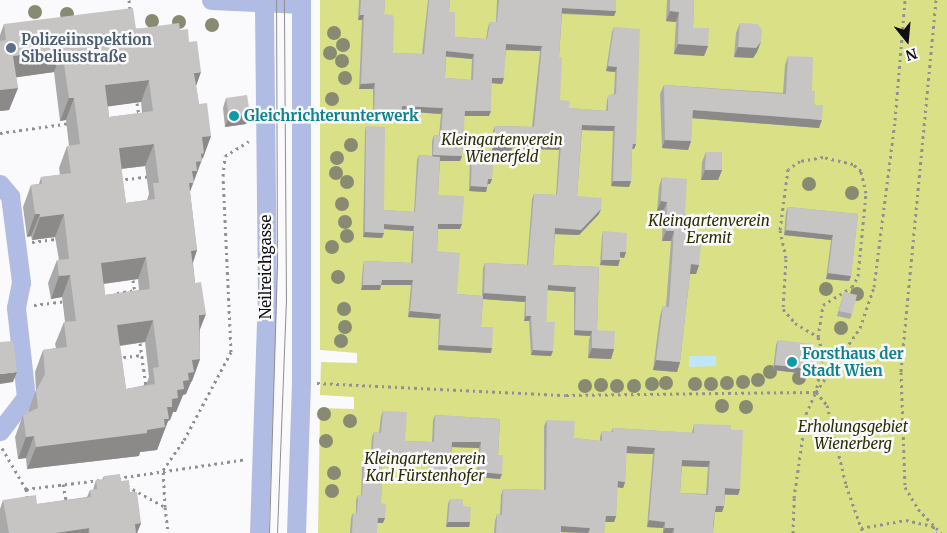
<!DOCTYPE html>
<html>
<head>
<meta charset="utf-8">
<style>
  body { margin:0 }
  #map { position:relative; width:947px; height:533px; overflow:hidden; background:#fafafc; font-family:Merriweather,serif }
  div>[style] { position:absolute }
  .green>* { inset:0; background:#dae086 }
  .water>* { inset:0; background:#bfe7fb }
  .path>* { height:3px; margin-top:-1.5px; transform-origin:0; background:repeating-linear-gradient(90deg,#919192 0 2.5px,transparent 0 6.5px) }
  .minor>* { height:19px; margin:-9.5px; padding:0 9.5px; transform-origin:9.5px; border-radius:9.5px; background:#b0bce3 }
  .tram>* { height:1px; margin:-0.5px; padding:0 0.5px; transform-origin:0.5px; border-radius:0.5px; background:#8f8f91 }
  .trees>* { width:14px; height:14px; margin:-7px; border-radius:50%; background:#898a72 }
  .wall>* { inset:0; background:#aaa9a9 }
  .shaded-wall>* { inset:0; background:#8b8a89 }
  .building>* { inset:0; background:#c6c5c4 }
  .dots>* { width:14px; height:14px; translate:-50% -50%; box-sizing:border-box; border:2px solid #fafafc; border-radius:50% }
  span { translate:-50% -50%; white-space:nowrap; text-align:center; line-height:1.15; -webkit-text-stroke:5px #fafafc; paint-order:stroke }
  .service-label { font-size:15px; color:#4e5e75; font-weight:700 }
  .left { translate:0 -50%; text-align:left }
  .culture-label { font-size:15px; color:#0d838f; font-weight:700 }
  .park-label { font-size:15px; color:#2c2e02; font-style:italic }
  .street-label { font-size:15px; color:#0f0f10 }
  .north { position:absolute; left:882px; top:15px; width:50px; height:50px; -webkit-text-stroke:4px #fafafc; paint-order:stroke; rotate:163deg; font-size:14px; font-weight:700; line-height:20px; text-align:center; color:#0f0f10 }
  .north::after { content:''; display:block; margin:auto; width:18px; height:22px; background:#0f0f10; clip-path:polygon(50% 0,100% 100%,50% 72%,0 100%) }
</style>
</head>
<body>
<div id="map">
  <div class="green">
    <i style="clip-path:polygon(320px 0,947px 0,947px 533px,318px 533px,320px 408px,354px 409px,354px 397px,320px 395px,321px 362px,357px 363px,357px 353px,320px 350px)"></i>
  </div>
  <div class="water">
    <i style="clip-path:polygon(689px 356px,716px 356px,716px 366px,689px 367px)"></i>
  </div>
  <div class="path">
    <i style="left:129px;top:0;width:10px;rotate:84deg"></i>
    <i style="left:936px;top:0;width:374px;rotate:95.4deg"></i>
    <i style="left:901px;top:372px;width:115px;rotate:88deg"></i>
    <i style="left:905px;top:487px;width:26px;rotate:59deg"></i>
    <i style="left:918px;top:509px;width:33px;rotate:46deg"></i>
    <i style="left:137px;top:103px;width:13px;rotate:81deg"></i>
    <i style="left:0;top:133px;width:71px;rotate:-8.1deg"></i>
    <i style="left:119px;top:180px;width:31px;rotate:-7deg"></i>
    <i style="left:32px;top:242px;width:26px;rotate:-7deg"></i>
    <i style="left:133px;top:280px;width:12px;rotate:81deg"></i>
    <i style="left:117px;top:293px;width:18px;rotate:-9deg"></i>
    <i style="left:34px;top:305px;width:31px;rotate:-7deg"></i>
    <i style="left:818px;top:337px;width:32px;rotate:-81deg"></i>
    <i style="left:823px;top:305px;width:34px;rotate:-32deg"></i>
    <i style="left:852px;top:287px;width:13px;rotate:-61deg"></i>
    <i style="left:858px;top:276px;width:83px;rotate:-84.5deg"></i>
    <i style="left:866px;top:193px;width:23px;rotate:-103deg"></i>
    <i style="left:861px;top:171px;width:11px;rotate:-139deg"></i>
    <i style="left:853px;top:164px;width:31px;rotate:-167deg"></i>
    <i style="left:823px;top:157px;width:23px;rotate:170deg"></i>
    <i style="left:800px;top:161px;width:14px;rotate:146deg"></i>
    <i style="left:788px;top:169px;width:62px;rotate:97.5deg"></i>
    <i style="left:780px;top:230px;width:30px;rotate:78deg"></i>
    <i style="left:786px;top:259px;width:50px;rotate:93.4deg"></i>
    <i style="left:783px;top:309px;width:18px;rotate:49deg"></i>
    <i style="left:795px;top:323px;width:27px;rotate:31deg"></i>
    <i style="left:818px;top:337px;width:17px;rotate:73deg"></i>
    <i style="left:823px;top:353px;width:40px;rotate:100deg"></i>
    <i style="left:816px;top:392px;width:17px;rotate:50deg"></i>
    <i style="left:827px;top:405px;width:82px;rotate:76.6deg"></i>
    <i style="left:846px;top:485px;width:51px;rotate:70.5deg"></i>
    <i style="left:140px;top:343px;width:43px;rotate:82.1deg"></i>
    <i style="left:146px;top:386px;width:3px;rotate:162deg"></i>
    <i style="left:810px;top:354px;width:13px;rotate:-18deg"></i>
    <i style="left:117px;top:358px;width:25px;rotate:-7deg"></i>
    <i style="left:317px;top:383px;width:249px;rotate:2.8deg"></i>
    <i style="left:566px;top:395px;width:250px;rotate:-0.7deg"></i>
    <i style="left:2px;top:448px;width:48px;rotate:59.7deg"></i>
    <i style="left:26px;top:489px;width:11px;rotate:80deg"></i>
    <i style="left:118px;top:478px;width:129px;rotate:-8.4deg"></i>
    <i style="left:63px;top:484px;width:20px;rotate:79deg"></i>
    <i style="left:127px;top:486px;width:43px;rotate:28.9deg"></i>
    <i style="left:165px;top:507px;width:26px;rotate:83deg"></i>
    <i style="left:26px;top:489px;width:75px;rotate:-6.9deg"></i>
    <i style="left:165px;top:507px;width:37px;rotate:-93deg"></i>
    <i style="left:163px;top:470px;width:37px;rotate:-55deg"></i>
    <i style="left:184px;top:440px;width:100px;rotate:-61.9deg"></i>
    <i style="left:231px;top:352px;width:176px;rotate:-92.6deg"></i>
    <i style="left:223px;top:176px;width:20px;rotate:-84deg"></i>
    <i style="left:225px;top:156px;width:28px;rotate:-32deg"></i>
    <i style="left:861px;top:528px;width:46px;rotate:-10.1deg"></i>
    <i style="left:906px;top:520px;width:28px;rotate:13deg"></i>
    <i style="left:933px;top:526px;width:8px;rotate:67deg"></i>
    <i style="left:793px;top:533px;width:35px;rotate:-88deg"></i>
    <i style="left:794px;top:498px;width:85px;rotate:-81.9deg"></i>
    <i style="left:806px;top:414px;width:24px;rotate:-66deg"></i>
    <i style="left:816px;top:392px;width:78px;rotate:-55.5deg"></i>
    <i style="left:860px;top:328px;width:43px;rotate:-71.1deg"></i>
    <i style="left:874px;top:287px;width:168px;rotate:-82.8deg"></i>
    <i style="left:895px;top:120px;width:120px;rotate:-85.2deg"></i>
  </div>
  <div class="minor">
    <i style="left:211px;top:0;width:90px;rotate:2.5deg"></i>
    <i style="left:0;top:184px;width:16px;rotate:50deg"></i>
    <i style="left:10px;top:196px;width:87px;rotate:82.7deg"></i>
    <i style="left:21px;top:282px;width:26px;rotate:101deg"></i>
    <i style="left:16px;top:308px;width:90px;rotate:83.6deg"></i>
    <i style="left:26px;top:397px;width:43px;rotate:127.4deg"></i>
    <i style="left:259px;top:533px;width:238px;rotate:-88.1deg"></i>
    <i style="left:267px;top:295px;width:295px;rotate:-90.6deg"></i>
    <i style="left:296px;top:533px;width:151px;rotate:-88.1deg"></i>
    <i style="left:301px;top:382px;width:382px;rotate:-90deg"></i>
  </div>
  <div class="tram">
    <i style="left:269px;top:533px;width:265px;rotate:-88.3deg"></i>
    <i style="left:277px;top:268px;width:268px;rotate:-90.2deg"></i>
    <i style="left:277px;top:533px;width:231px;rotate:-87.8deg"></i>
    <i style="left:286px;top:302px;width:302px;rotate:-90.4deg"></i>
  </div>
  <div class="trees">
    <i style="left:35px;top:12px"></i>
    <i style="left:67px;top:14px"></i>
    <i style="left:152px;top:21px"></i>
    <i style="left:179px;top:22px"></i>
    <i style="left:212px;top:25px"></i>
    <i style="left:334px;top:33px"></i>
    <i style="left:343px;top:45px"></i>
    <i style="left:330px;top:53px"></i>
    <i style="left:342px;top:61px"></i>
    <i style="left:345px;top:78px"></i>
    <i style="left:332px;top:99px"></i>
    <i style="left:351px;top:145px"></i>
    <i style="left:337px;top:158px"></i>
    <i style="left:336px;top:173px"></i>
    <i style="left:347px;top:182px"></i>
    <i style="left:809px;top:184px"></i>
    <i style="left:852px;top:193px"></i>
    <i style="left:342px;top:204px"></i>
    <i style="left:345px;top:222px"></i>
    <i style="left:347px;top:236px"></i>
    <i style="left:332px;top:247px"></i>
    <i style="left:338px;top:277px"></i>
    <i style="left:826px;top:289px"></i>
    <i style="left:857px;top:294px"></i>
    <i style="left:344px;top:309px"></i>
    <i style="left:345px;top:327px"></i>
    <i style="left:841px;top:328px"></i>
    <i style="left:341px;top:341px"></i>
    <i style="left:770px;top:372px"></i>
    <i style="left:799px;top:378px"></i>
    <i style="left:758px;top:380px"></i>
    <i style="left:743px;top:382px"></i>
    <i style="left:666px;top:383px"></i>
    <i style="left:727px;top:383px"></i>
    <i style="left:652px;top:384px"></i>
    <i style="left:695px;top:384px"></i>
    <i style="left:711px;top:384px"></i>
    <i style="left:601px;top:385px"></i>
    <i style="left:585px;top:386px"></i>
    <i style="left:617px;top:386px"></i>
    <i style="left:634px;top:386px"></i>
    <i style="left:722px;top:406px"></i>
    <i style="left:746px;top:407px"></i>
    <i style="left:324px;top:414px"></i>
    <i style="left:350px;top:421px"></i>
    <i style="left:326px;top:441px"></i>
    <i style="left:334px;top:473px"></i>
    <i style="left:332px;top:491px"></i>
  </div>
  <div class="wall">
    <i style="clip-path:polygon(evenodd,359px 0,385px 0,384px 14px,393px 53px,422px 54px,428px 0,450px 0,449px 12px,455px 37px,486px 39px,488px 27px,490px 22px,496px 22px,497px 0,616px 0,616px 11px,614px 16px,562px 14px,559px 57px,560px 100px,569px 108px,606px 111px,607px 101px,608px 96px,614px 94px,615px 72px,606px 71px,612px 32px,614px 27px,636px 144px,634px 149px,632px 149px,631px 181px,629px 187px,611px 186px,613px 131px,582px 130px,577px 196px,599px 214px,579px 235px,555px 234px,553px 265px,599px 267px,597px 330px,614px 349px,611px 359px,588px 358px,589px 340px,590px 336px,574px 335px,574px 292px,547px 290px,546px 322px,551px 356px,531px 355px,529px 321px,524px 321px,525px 302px,483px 299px,481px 327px,491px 353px,438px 350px,439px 319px,408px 317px,411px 285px,381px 285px,380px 290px,361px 290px,363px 266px,364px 261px,411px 263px,413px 231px,384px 229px,382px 238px,363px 237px,365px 131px,366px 126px,384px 210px,414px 212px,417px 160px,419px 155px,432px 156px,432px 141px,434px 135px,439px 136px,441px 114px,402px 111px,400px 118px,373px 117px,373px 89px,359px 89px,362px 20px,358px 20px,359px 0,506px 50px,540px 51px,532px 127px,495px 126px,493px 131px,492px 151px,472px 150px,470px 155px,469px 191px,486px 192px,488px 184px,490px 184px,492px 179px,493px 151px,511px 152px,512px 148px,559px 150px,556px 195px,534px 194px,532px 199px,527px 265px,485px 263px,483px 268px,482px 296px,457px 294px,437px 251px,438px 229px,460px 229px,438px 195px,440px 161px,460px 161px,462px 156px,464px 116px,489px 116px,491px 83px,502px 84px,506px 50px,359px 0,446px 57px,472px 59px,471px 80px,445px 78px,446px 57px)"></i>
    <i style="clip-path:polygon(667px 0,694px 0,693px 28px,708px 46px,704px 56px,674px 54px,676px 22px,666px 21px)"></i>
    <i style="clip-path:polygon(740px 23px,757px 52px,753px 58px,734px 57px,736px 33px)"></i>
    <i style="clip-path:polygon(evenodd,4px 24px,180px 30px,196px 86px,199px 104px,211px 136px,190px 192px,197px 250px,193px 263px,200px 330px,200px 359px,192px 381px,191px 382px,186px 394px,183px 395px,176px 412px,173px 412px,170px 420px,168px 421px,157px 450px,140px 452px,139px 456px,27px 469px,26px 458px,18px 459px,15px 437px,23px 415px,28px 412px,36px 390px,35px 372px,43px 350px,56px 348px,55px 344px,64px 322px,65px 322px,62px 297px,51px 299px,48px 283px,57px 260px,59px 260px,55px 237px,32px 240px,31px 236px,27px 237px,23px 207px,31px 185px,39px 184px,41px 177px,60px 175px,59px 168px,67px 146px,69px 146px,66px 120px,60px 121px,54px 72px,16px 77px,18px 88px,9px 110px,0 111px,0 35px,4px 24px,141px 102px,142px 113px,109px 117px,108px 106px,141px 102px,4px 24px,145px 166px,149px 194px,147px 200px,126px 203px,121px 169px,145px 166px,4px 24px,138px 279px,139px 290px,105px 295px,104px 284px,138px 279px,4px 24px,145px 342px,149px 377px,146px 385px,126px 389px,120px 346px,145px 342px)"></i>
    <i style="clip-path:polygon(788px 56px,812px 91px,819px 128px,692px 118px,691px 141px,688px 150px,662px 148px,660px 94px,664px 85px,783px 93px,785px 65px)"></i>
    <i style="clip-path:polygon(226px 98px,250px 114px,246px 124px,225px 127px,223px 108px)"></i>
    <i style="clip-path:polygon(706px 152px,722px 170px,718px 180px,701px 180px,702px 162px)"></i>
    <i style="clip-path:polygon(662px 177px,685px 214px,699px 265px,696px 274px,690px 274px,680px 362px,677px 372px,653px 370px,660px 316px,663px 306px,666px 306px,671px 241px,662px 241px,663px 211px,657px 211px,659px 187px)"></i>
    <i style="clip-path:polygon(788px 207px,858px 214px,851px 276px,849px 281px,826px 279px,831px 240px,784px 235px,786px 212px)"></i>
    <i style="clip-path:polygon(603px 231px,626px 252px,624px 258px,620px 257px,618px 266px,600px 265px,602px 236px)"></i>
    <i style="clip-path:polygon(844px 292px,852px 314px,850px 319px,837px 316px)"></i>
    <i style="clip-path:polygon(778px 340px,810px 369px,808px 374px,773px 370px,776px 345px)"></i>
    <i style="clip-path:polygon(383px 411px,405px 441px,432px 442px,433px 420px,435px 415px,500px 419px,498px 455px,500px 479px,477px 477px,479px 448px,452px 447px,450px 474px,449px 479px,428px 478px,429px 466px,382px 464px,381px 503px,383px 523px,377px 523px,377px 533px,350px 533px,351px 518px,353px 513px,356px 513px,356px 500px,358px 495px,361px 495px,362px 467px,364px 462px,370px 462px,372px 437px,374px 432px,379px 433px,381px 416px)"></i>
    <i style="clip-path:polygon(evenodd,547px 420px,574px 438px,600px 441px,600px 437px,602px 431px,611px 432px,613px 428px,692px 433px,694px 424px,731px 430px,740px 489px,738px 495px,725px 495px,724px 506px,722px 512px,715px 512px,713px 533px,663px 533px,663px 528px,647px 527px,653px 454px,626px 453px,625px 482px,623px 488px,617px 487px,616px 516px,614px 522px,605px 522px,604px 533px,561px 532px,561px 533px,494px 533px,495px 521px,497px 514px,500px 515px,501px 495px,503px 489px,544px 490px,544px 426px,547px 420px,682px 466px,708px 467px,706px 494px,680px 493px,682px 466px)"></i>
    <i style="clip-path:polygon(104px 476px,121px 481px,130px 492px,141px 523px,137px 533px,0 533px,0 509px,3px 500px,37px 504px,87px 497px,90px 490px,93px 490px,96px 480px,102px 480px)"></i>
    <i style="clip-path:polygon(450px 499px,463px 506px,470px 522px,469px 527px,446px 527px,448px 504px)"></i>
  </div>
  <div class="shaded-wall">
    <i style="clip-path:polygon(562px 8px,616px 11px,614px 16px,560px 13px)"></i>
    <i style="clip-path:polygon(670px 11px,679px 12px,676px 22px,666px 21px)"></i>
    <i style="clip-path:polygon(360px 15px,364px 15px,362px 20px,358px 20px)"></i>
    <i style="clip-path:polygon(761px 42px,757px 52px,753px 58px,734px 57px,738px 47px)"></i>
    <i style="clip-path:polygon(506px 44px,542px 46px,540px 51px,505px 50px)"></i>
    <i style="clip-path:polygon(678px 44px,708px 46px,704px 56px,674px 54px)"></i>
    <i style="clip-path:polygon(62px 50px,54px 72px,5px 79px,13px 56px)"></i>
    <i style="clip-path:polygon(446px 51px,474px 54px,472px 59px,444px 56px)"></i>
    <i style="clip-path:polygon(608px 66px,617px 67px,615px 72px,606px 71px)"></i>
    <i style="clip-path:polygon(201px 72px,193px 95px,194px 73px)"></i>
    <i style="clip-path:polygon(492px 78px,504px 78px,502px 84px,490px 83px)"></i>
    <i style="clip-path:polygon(149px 80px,141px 102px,97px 108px,105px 85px)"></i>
    <i style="clip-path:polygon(375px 83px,373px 89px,359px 89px,361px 84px)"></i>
    <i style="clip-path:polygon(18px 88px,9px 110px,0 111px,0 90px)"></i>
    <i style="clip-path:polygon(69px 98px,74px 98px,66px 120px,60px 121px)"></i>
    <i style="clip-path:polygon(402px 106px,443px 108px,441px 114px,400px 111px)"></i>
    <i style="clip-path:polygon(693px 110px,822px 120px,819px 128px,690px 118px)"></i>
    <i style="clip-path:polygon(465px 111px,491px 111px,489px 116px,463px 116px)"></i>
    <i style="clip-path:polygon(374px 112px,402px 113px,400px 118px,373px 117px)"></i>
    <i style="clip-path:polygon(250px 114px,246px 124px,225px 127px,229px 117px)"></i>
    <i style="clip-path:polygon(582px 125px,615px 126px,613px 131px,580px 130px)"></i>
    <i style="clip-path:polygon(211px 136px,203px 158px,202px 158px,185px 205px,184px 194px,202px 137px)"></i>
    <i style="clip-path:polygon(665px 140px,691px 141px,688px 150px,662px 148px)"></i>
    <i style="clip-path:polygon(513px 143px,561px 145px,559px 150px,512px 148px,511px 152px,492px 151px,494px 146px)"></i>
    <i style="clip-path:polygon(154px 144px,145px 166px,111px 170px,119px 148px)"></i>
    <i style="clip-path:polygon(633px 144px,636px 144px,634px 149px,631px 149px)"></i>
    <i style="clip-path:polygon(433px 155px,462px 156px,460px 161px,432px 161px)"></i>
    <i style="clip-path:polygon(705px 170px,722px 170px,718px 180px,701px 180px)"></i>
    <i style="clip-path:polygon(488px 179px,492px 179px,490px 184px,486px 184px)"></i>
    <i style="clip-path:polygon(613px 181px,631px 181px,629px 187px,611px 186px)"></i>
    <i style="clip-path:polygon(471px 186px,487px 187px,486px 192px,469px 191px)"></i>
    <i style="clip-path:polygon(661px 201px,667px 202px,663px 211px,657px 211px)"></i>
    <i style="clip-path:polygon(601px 209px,599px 214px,579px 235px,553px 234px,555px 228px)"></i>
    <i style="clip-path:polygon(35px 214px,40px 214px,31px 236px,27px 237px)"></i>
    <i style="clip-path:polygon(64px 214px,55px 237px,32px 240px,40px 217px)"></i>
    <i style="clip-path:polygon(384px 224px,414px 226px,413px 231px,383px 229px)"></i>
    <i style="clip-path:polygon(438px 224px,462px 224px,460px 229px,436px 229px)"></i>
    <i style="clip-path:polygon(786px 230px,833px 235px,831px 240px,784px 235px)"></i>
    <i style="clip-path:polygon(666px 231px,674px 231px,671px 241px,662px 241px)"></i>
    <i style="clip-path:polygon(365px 232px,384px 233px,382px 238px,363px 237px)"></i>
    <i style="clip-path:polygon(197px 250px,189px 273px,191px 251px)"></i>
    <i style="clip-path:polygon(620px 252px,626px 252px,624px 258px,619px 257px)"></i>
    <i style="clip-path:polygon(146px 257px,138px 279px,93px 285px,101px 263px)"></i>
    <i style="clip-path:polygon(602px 260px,620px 260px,618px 266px,600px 265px)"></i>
    <i style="clip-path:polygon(691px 264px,699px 265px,696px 274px,687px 274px)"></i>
    <i style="clip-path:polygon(828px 273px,851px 276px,849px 281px,826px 279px)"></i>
    <i style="clip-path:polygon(70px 275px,62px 297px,51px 299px,59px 276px)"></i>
    <i style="clip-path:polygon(382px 280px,413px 280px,411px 285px,380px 285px)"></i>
    <i style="clip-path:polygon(363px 285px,381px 285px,380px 290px,361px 290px)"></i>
    <i style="clip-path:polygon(548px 285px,576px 287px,574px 292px,546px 290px)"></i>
    <i style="clip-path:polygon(484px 293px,526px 296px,525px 302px,482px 299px)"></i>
    <i style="clip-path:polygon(410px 311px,441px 314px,439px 319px,408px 317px)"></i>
    <i style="clip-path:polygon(206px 314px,197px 337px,199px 315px)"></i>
    <i style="clip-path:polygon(526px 316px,531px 316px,529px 321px,524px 321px)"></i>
    <i style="clip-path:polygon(153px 320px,145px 342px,109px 347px,117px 325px)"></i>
    <i style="clip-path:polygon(575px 330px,592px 331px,590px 336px,574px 335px)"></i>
    <i style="clip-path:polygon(439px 345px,492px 348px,491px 353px,438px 350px)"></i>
    <i style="clip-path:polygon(592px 348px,614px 349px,611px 359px,588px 358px)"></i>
    <i style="clip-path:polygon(533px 350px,553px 351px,551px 356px,531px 355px)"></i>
    <i style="clip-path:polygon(200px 359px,192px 381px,191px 382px,186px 394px,183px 395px,176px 412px,173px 412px,170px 420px,168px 421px,157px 450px,140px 452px,139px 456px,27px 469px,36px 447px,147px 430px,167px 407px,183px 381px,192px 360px)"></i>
    <i style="clip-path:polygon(656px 360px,680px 362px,677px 372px,653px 370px)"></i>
    <i style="clip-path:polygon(775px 365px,810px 369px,808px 374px,773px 370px)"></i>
    <i style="clip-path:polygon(17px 372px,13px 382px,0 384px,0 374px)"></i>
    <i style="clip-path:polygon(34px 436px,26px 458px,18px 459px,26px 437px)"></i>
    <i style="clip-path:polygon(452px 442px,481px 442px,479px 448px,450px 447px)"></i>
    <i style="clip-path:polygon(627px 446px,655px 448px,653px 454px,624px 453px)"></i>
    <i style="clip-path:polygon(372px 458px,430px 461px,429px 466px,370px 463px)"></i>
    <i style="clip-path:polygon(682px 460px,710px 461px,708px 467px,680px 466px)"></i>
    <i style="clip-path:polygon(479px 472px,502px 474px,500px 479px,477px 477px)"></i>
    <i style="clip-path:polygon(430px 473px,450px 474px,449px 479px,428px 478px)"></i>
    <i style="clip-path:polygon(618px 481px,625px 482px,623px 488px,615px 487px)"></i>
    <i style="clip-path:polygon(725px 488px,740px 489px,738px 495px,723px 494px)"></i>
    <i style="clip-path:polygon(716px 506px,724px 506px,722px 512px,714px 512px)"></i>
    <i style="clip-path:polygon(606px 516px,616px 516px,614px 522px,604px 522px)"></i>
    <i style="clip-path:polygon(378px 518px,385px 518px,383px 523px,376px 523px)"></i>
    <i style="clip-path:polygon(649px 520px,665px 522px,663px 528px,647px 527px)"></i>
    <i style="clip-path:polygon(448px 522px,470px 522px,469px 527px,446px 527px)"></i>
    <i style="clip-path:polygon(141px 523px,137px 533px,132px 533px,135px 524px)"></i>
    <i style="clip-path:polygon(561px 526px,590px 528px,588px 533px,559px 532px)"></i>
    <i style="clip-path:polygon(89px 528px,88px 533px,55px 533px)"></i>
    <i style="clip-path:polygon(665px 528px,674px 528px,672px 533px,663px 533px)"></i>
  </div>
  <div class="building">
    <i style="clip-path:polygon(evenodd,361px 0,385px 0,384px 14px,393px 15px,394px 20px,393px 53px,424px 54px,429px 0,450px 0,449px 12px,455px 12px,455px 37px,487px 39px,490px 22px,497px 22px,499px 0,616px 0,616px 11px,562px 8px,559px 57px,562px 57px,560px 100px,570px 101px,569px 108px,608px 111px,608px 96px,616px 94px,617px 67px,608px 66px,614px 27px,640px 29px,636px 144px,633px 144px,632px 150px,631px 181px,613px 181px,615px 126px,582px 125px,577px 196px,602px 198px,601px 209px,581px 230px,555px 228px,553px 265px,599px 267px,597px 330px,592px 330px,592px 331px,575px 330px,576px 287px,548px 285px,546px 322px,555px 322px,553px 351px,533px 350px,531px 316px,526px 316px,526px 296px,484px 293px,485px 263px,528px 265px,534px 194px,557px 195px,561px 145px,513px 143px,513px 147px,494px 146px,495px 126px,534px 127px,542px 46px,506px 44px,504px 78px,492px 78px,491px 111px,465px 111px,462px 156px,433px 155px,434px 135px,441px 136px,443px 108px,402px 106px,402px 113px,374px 112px,375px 83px,361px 84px,364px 15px,360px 15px,361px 0,446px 51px,474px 54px,473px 80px,445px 78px,446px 51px)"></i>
    <i style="clip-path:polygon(670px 0,694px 0,693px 28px,709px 28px,708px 46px,678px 44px,679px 12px,670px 11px)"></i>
    <i style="clip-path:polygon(evenodd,133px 8px,136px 29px,179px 23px,180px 30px,188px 29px,189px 42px,197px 41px,201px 72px,194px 73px,199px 104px,207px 103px,211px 136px,202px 137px,204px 153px,201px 154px,202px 161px,196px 162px,197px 171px,192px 171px,194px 183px,189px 183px,197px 250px,191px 251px,195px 283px,201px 282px,206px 314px,199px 315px,200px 359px,192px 360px,194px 372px,188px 373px,189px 380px,183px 381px,184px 389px,177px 390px,178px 398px,172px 399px,172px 407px,167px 407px,169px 419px,164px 419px,165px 427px,147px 430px,147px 433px,36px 447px,34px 436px,26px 437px,23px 415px,38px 408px,36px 391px,45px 374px,43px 350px,67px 347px,64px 322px,76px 321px,70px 275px,59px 276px,57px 260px,69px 259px,64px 214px,40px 217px,40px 214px,35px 214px,31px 185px,42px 184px,41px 177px,71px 173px,67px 146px,80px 144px,74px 98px,69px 98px,62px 50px,13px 56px,18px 88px,0 90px,0 41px,6px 40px,4px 24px,133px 8px,149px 80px,153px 111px,109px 117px,105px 85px,149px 80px,133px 8px,154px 144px,159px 183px,153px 183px,155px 199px,126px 203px,119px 148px,154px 144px,133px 8px,146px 257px,150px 289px,105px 295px,101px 263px,146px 257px,133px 8px,153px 320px,159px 367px,153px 368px,155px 384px,126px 389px,117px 325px,153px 320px)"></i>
    <i style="clip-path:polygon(740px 23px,758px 24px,762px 30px,761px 42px,756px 48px,738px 47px)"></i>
    <i style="clip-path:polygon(788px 56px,813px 57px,812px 91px,815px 91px,814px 105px,823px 105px,822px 120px,693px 110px,691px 141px,665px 140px,664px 85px,786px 94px)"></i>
    <i style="clip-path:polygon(247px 95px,250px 114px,229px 117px,226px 98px)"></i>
    <i style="clip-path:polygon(366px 126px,385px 127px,384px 210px,415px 212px,419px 155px,440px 157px,438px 195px,464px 196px,462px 224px,438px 224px,437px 251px,460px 253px,457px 294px,483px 296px,481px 327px,493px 327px,492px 348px,439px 345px,441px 314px,410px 311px,413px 280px,382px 280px,381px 285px,363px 285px,364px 261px,413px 263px,414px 226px,384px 224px,384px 233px,365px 232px)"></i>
    <i style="clip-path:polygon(472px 150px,493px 151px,492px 179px,488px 179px,487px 187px,471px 186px)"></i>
    <i style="clip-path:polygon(706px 152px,722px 152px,722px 170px,705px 170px)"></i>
    <i style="clip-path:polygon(662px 177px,687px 179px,685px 214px,695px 216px,693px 244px,701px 244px,699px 265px,691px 264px,680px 362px,656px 360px,663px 306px,669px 307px,674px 231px,666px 231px,667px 202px,661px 201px)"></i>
    <i style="clip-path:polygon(788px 207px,858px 214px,851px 276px,828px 273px,833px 235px,786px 230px)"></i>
    <i style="clip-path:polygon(603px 231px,627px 233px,626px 252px,620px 252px,620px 260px,602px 260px)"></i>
    <i style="clip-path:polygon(844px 292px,857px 295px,852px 314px,839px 311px)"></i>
    <i style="clip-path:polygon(592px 330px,615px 331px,614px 349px,592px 348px)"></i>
    <i style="clip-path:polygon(778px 340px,813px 344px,810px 369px,775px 365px)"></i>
    <i style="clip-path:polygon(13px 341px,17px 372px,0 374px,0 342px)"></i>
    <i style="clip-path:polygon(383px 411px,407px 412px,405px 441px,434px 442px,435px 415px,500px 419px,498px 455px,503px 455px,502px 474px,479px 472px,481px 442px,452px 442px,450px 474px,430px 473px,430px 461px,372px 458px,374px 432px,381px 433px)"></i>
    <i style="clip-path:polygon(evenodd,547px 420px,575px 421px,574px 438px,602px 441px,602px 431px,613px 432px,613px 428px,694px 433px,694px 424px,731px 425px,731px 430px,743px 430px,740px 489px,725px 488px,724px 506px,716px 506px,713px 523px,713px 533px,674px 533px,674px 528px,665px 528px,665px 522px,649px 520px,655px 448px,627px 446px,625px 482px,618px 481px,616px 516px,606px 516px,604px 533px,589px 533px,590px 528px,561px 526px,561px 533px,496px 533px,497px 514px,502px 515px,503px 489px,546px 490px,547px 420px,682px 460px,710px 461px,708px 495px,680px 493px,682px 460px)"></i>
    <i style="clip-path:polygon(364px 462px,382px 463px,381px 503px,386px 504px,385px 518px,378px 518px,377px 533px,352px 533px,353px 513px,357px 513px,358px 495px,362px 495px)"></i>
    <i style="clip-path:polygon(120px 474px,121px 481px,129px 480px,130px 492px,137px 492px,141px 523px,135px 524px,136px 533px,90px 533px,89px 528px,55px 533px,9px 533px,3px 500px,36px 495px,37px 504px,91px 497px,90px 490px,97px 489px,96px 480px,104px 479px,104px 476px)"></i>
    <i style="clip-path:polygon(450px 499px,463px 499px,463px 506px,471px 507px,470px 522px,448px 522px)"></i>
  </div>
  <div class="dots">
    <i style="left:11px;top:48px;background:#5c6f8a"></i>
    <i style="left:234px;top:116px;background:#0f9aa8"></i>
    <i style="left:792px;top:362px;background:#0f9aa8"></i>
  </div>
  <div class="service-label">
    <span class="left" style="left:21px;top:48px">Polizeiinspektion<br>Sibeliusstraße</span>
  </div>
  <div class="culture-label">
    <span class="left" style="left:244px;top:116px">Gleichrichterunterwerk</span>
    <span class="left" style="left:802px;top:362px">Forsthaus der<br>Stadt Wien</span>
  </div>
  <div class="park-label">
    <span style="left:502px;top:148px">Kleingartenverein<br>Wienerfeld</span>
    <span style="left:709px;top:229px">Kleingartenverein<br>Eremit</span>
    <span style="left:853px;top:435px">Erholungsgebiet<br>Wienerberg</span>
    <span style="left:425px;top:467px">Kleingartenverein<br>Karl Fürstenhofer</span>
  </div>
  <div class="street-label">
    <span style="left:266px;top:267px;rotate:-90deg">Neilreichgasse</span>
  </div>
  <div class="north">N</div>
</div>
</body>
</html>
